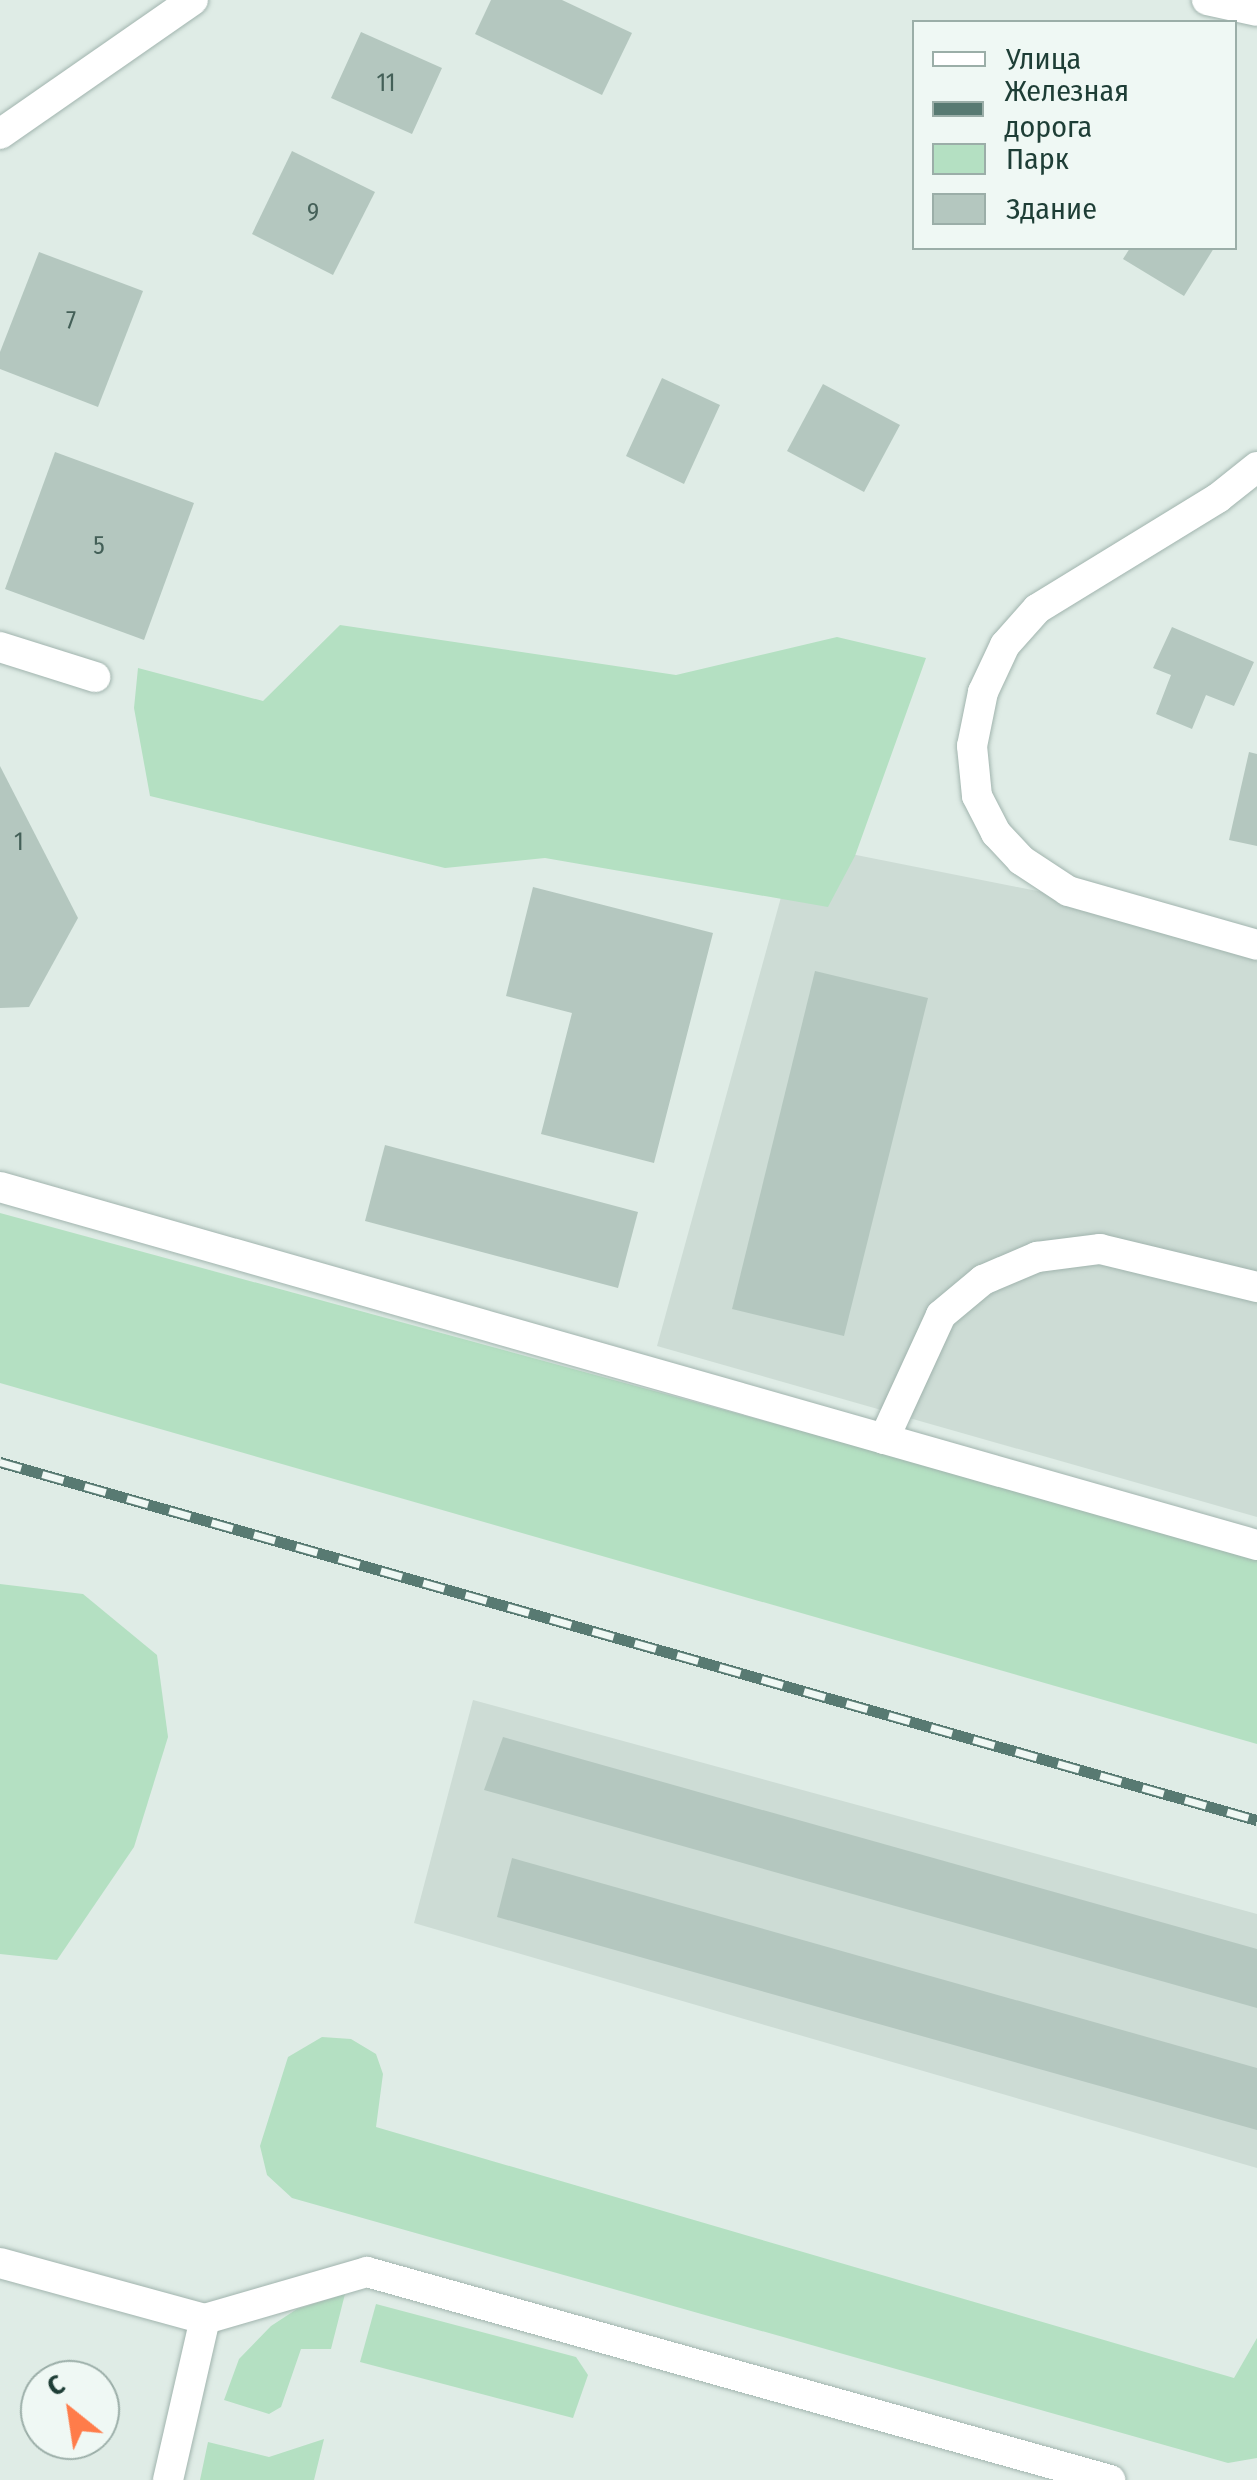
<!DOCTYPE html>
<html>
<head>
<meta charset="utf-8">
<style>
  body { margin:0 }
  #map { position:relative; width:1257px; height:2480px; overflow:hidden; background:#dfece6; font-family:"Fira Sans Condensed",sans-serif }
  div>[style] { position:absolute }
  .built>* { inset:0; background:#cddcd5 }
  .green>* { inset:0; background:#b4e0c2 }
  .building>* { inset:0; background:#b4c7bf }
  .roads { filter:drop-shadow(0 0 2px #a1b4ae) drop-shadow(0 0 2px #a1b4ae) }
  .lane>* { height:30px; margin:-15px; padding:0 15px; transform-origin:15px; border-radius:15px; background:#fff }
  .street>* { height:30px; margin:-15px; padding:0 15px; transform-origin:15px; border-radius:15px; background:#fff }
  .rail>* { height:11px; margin-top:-5.5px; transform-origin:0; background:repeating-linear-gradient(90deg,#eff8f4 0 22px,#587a72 0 44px); box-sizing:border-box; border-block:2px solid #587a72 }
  span { translate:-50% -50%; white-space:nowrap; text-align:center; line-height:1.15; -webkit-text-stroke:8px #eff8f4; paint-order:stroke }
  .number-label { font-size:25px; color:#446058 }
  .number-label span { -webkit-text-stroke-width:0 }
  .legend { position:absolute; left:912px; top:20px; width:325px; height:230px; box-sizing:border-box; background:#eff8f4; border:2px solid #9baea8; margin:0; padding:12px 18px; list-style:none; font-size:30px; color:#1e3e36 }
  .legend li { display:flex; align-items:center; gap:20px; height:50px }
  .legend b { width:50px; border:2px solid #9baea8 }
  .north { position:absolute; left:20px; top:2360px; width:100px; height:100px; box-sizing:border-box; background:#eff8f4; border:2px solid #9baea8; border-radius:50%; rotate:330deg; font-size:28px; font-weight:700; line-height:40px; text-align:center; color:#1e3e36 }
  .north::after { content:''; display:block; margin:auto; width:35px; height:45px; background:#ff7c4a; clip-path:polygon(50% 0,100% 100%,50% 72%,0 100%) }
</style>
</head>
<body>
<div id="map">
  <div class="built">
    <i style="clip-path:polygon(796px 843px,1123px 908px,1257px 945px,1257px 1517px,657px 1346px)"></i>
    <i style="clip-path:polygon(473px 1700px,1257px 1914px,1257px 2168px,414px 1923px)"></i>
  </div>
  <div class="green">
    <i style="clip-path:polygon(340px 625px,676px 675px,837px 637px,926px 658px,855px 856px,828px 907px,545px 858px,445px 868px,150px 796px,134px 708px,138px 668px,263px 701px)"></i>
    <i style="clip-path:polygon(0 1213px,1257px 1555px,1257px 1744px,0 1383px)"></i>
    <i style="clip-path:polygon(0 1584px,83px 1594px,157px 1655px,168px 1737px,134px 1847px,57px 1960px,0 1954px)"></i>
    <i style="clip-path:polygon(322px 2037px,351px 2039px,376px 2054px,383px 2074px,376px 2127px,1234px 2378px,1257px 2338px,1257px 2458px,1228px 2463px,292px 2198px,267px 2175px,260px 2146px,288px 2057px)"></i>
    <i style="clip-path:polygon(345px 2294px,331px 2349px,301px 2349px,281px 2407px,269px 2414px,224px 2400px,239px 2359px,271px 2326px,297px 2309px)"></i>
    <i style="clip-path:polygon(376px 2304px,576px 2357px,588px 2375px,573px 2418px,360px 2362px)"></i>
    <i style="clip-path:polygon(324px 2439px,314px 2480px,200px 2480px,208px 2442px,269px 2457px)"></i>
  </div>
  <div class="building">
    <i style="clip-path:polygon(491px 0,562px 0,632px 33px,602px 95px,475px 34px)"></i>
    <i style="clip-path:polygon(361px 32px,442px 68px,412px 134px,331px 98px)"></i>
    <i style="clip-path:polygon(292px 151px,375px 192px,333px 275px,252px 234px)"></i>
    <i style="clip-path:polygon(1130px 248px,1214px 248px,1184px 296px,1123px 259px)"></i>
    <i style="clip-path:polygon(39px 252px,143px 291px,98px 407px,0 369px,0 352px)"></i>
    <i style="clip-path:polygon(662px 378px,720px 405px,684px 484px,626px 456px)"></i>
    <i style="clip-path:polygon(823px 384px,900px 425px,864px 492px,787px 451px)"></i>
    <i style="clip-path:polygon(55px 452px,194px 503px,144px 640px,5px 589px)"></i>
    <i style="clip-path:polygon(1172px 627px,1254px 662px,1234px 706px,1206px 695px,1192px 729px,1156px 714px,1171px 675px,1153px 668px)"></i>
    <i style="clip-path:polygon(1249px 752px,1257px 754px,1257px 846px,1229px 840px)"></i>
    <i style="clip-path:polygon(0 766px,78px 918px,29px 1007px,0 1008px)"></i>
    <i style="clip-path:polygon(533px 887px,713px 933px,654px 1163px,541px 1134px,572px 1013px,506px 996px)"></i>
    <i style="clip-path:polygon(815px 971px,928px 998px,844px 1336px,732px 1309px)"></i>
    <i style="clip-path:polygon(385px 1145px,638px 1212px,618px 1288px,365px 1221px)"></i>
    <i style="clip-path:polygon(503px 1737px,1257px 1949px,1257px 2008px,484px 1790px)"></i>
    <i style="clip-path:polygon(512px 1858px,1257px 2068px,1257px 2130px,497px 1917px)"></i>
  </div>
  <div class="roads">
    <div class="lane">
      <i style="left:1257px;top:467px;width:50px;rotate:141.5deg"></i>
      <i style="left:1218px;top:498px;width:212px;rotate:148.5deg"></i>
      <i style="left:1037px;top:609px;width:48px;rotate:131.6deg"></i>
      <i style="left:1005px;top:645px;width:52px;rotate:115.1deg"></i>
      <i style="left:983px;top:692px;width:55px;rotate:101.5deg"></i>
      <i style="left:972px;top:746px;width:50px;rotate:84.3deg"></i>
      <i style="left:977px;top:796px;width:42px;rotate:62.8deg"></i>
      <i style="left:996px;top:833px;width:37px;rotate:47deg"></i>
      <i style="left:1021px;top:860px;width:56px;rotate:33.4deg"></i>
      <i style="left:1068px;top:891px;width:197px;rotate:15.9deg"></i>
      <i style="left:0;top:647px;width:100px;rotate:17.5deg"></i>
      <i style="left:0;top:1187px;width:1307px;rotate:15.9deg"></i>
      <i style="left:884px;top:1439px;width:136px;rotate:-65.3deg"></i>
      <i style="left:941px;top:1315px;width:55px;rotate:-39.8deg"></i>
      <i style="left:983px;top:1280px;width:59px;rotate:-23.1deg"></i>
      <i style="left:1037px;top:1257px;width:64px;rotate:-7.2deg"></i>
      <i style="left:1100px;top:1249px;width:162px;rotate:13.6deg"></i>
    </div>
    <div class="street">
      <i style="left:1207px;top:0;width:51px;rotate:12.4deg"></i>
      <i style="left:0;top:134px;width:235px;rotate:-34.8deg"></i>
      <i style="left:0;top:2263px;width:213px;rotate:15.3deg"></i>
      <i style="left:205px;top:2319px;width:169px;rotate:-16.2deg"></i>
      <i style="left:367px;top:2272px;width:772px;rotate:15.64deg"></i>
      <i style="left:168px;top:2480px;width:165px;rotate:-77.1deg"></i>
    </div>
  </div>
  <div class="rail">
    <i style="left:0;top:1462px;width:1307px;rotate:15.9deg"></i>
  </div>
  <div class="number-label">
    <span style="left:386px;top:83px">11</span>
    <span style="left:313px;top:213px">9</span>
    <span style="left:71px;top:321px">7</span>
    <span style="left:99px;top:546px">5</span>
    <span style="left:19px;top:842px">1</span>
  </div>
  <ul class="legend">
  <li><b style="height:12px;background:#fff"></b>Улица</li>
  <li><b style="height:12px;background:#587a72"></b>Железная дорога</li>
  <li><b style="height:28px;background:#b4e0c2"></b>Парк</li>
  <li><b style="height:28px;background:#b4c7bf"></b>Здание</li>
  </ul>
  <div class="north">С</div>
</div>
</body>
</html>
